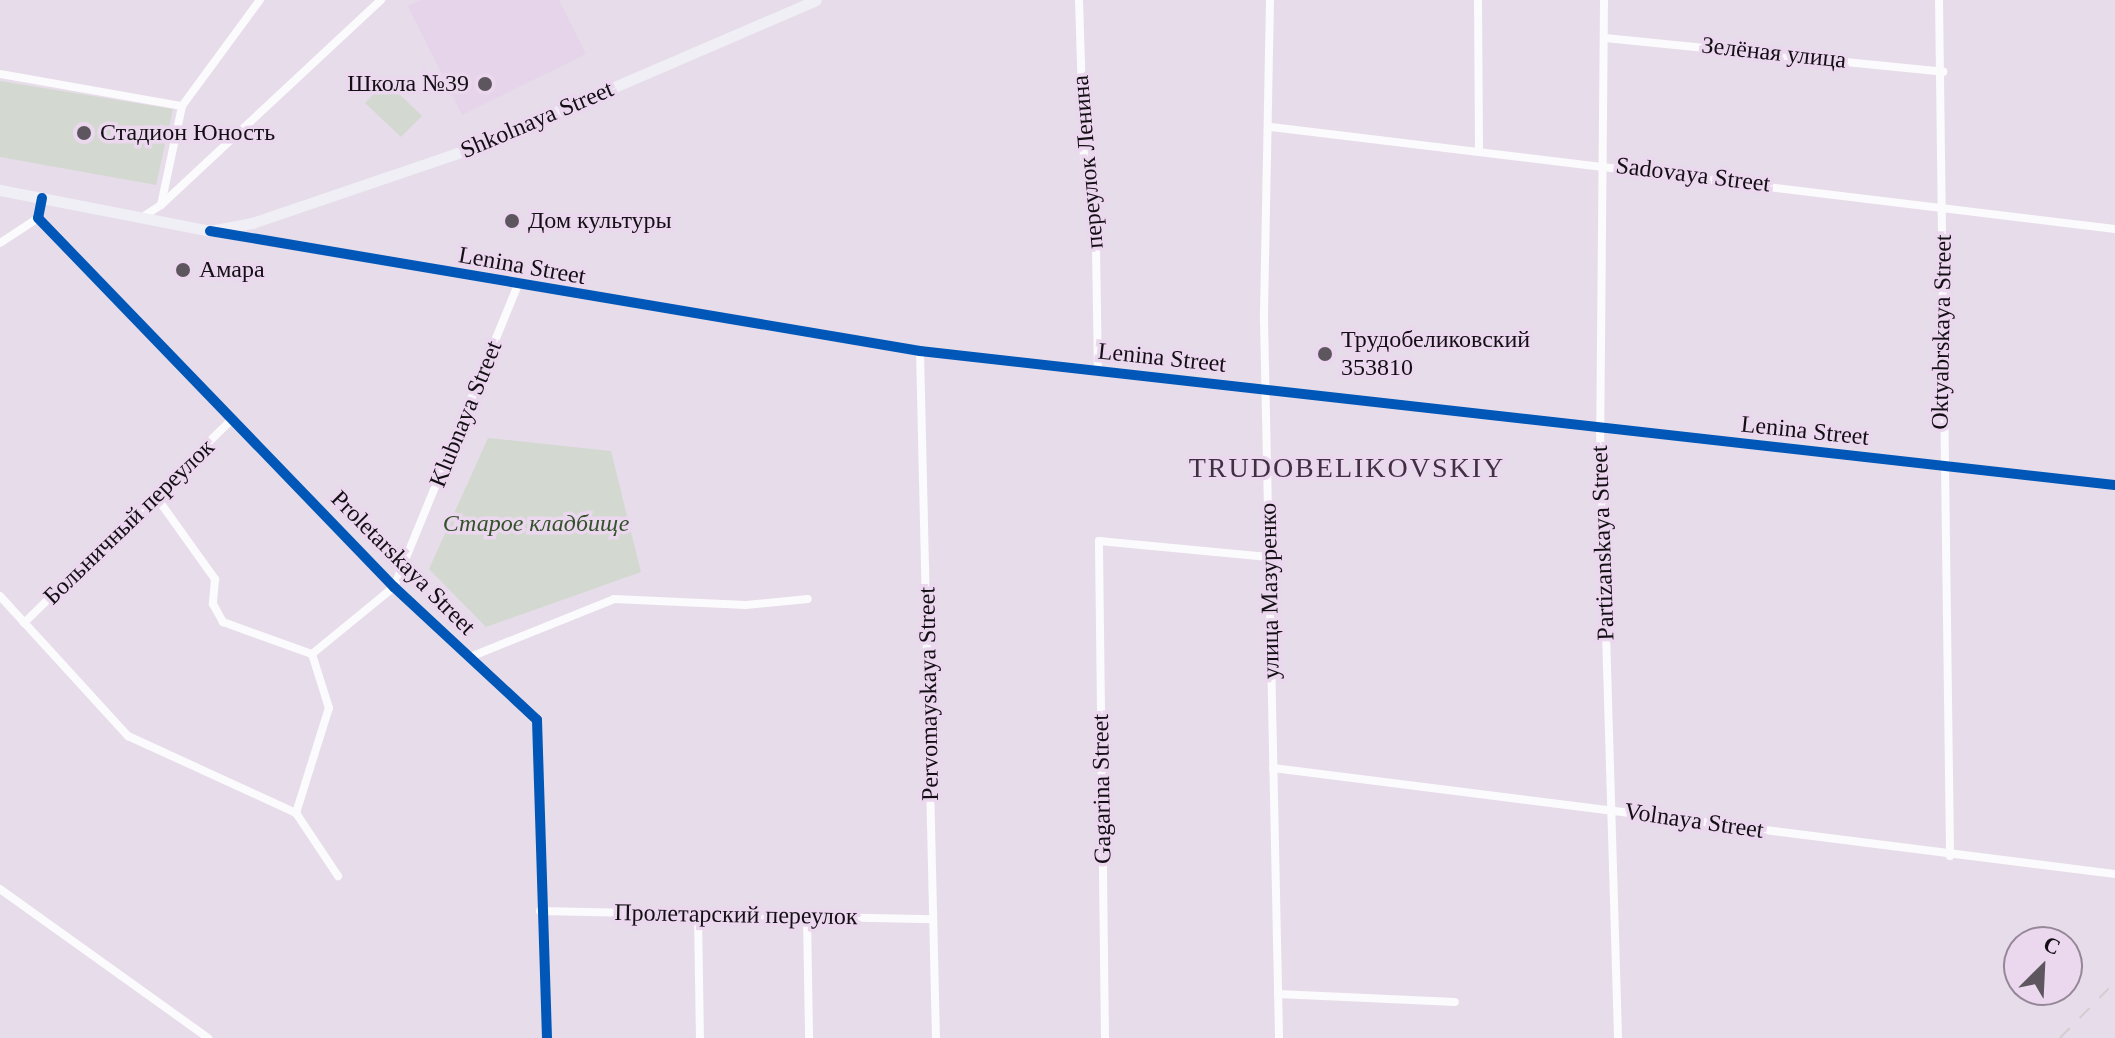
<!DOCTYPE html>
<html>
<head>
<meta charset="utf-8">
<style>
  body { margin:0 }
  #map { position:relative; width:2115px; height:1038px; overflow:hidden; background:#e7dce9; font-family:Georgia,serif }
  div>[style] { position:absolute }
  .built>* { inset:0; background:#e6d4ea }
  .green>* { inset:0; background:#d3d9d1 }
  .minor>* { height:8px; margin:-4px; padding:0 4px; transform-origin:4px; border-radius:4px; background:#fbfafc }
  .major>* { height:11px; margin:-5.5px; padding:0 5.5px; transform-origin:5.5px; border-radius:5.5px; background:#efeff5 }
  .rail>* { height:2px; margin-top:-1px; transform-origin:0; background:repeating-linear-gradient(90deg,#d1ced1 0 14px,transparent 0 28px) }
  .cycleway>* { height:10px; margin:-5px; padding:0 5px; transform-origin:5px; border-radius:5px; background:#0057b8 }
  .dots>* { width:22px; height:22px; translate:-50% -50%; box-sizing:border-box; border:4px solid #ebd7ee; border-radius:50% }
  span { translate:-50% -50%; white-space:nowrap; text-align:center; line-height:1.15; -webkit-text-stroke:7px #ebd7ee; paint-order:stroke }
  .street-label { font-size:24px; color:#140e15 }
  .poi-label { font-size:24px; color:#140e15 }
  .right { translate:-100% -50%; text-align:right }
  .left { translate:0 -50%; text-align:left }
  .park-label { font-size:24px; color:#33522a; font-style:italic }
  .quarter-label { font-size:28px; color:#3f3042; letter-spacing:2px }
  .north { position:absolute; left:2003px; top:926px; width:80px; height:80px; box-sizing:border-box; background:#ebd7ee; border:2px solid #958797; border-radius:50%; rotate:24deg; font-size:22px; font-weight:700; line-height:32px; text-align:center; color:#140e15 }
  .north::after { content:''; display:block; margin:auto; width:28px; height:36px; background:#5e565f; clip-path:polygon(50% 0,100% 100%,50% 72%,0 100%) }
</style>
</head>
<body>
<div id="map">
  <div class="built">
    <i style="clip-path:polygon(421px 0,559px 0,586px 54px,462px 115px,408px 6px)"></i>
  </div>
  <div class="green">
    <i style="clip-path:polygon(0 81px,173px 109px,156px 185px,0 157px)"></i>
    <i style="clip-path:polygon(386px 81px,422px 116px,401px 137px,365px 103px)"></i>
    <i style="clip-path:polygon(488px 438px,611px 451px,641px 572px,486px 627px,429px 569px)"></i>
  </div>
  <div class="minor">
    <i style="left:1079px;top:0;width:158px;rotate:88.2deg"></i>
    <i style="left:1084px;top:158px;width:28px;rotate:67deg"></i>
    <i style="left:1095px;top:184px;width:188px;rotate:89.1deg"></i>
    <i style="left:1270px;top:0;width:320px;rotate:91.1deg"></i>
    <i style="left:1264px;top:320px;width:718px;rotate:88.8deg"></i>
    <i style="left:1478px;top:0;width:151px;rotate:89.6deg"></i>
    <i style="left:1604px;top:0;width:430px;rotate:90.5deg"></i>
    <i style="left:1600px;top:430px;width:608px;rotate:88.3deg"></i>
    <i style="left:1939px;top:0;width:856px;rotate:89.26deg"></i>
    <i style="left:1605px;top:38px;width:340px;rotate:5.7deg"></i>
    <i style="left:0;top:74px;width:185px;rotate:10deg"></i>
    <i style="left:1271px;top:127px;width:850px;rotate:6.89deg"></i>
    <i style="left:42px;top:198px;width:20px;rotate:101deg"></i>
    <i style="left:38px;top:218px;width:513px;rotate:46.03deg"></i>
    <i style="left:394px;top:587px;width:195px;rotate:42.9deg"></i>
    <i style="left:537px;top:720px;width:318px;rotate:88.2deg"></i>
    <i style="left:161px;top:205px;width:301px;rotate:-43deg"></i>
    <i style="left:144px;top:216px;width:20px;rotate:-33deg"></i>
    <i style="left:161px;top:205px;width:101px;rotate:-78deg"></i>
    <i style="left:182px;top:106px;width:132px;rotate:-53.7deg"></i>
    <i style="left:217px;top:232px;width:713px;rotate:9.61deg"></i>
    <i style="left:920px;top:351px;width:1202px;rotate:6.4deg"></i>
    <i style="left:0;top:243px;width:45px;rotate:-33.3deg"></i>
    <i style="left:920px;top:351px;width:687px;rotate:88.67deg"></i>
    <i style="left:157px;top:498px;width:100px;rotate:54.4deg"></i>
    <i style="left:215px;top:579px;width:25px;rotate:95deg"></i>
    <i style="left:213px;top:604px;width:21px;rotate:61deg"></i>
    <i style="left:223px;top:622px;width:95px;rotate:19.8deg"></i>
    <i style="left:0;top:596px;width:190px;rotate:47.6deg"></i>
    <i style="left:128px;top:736px;width:185px;rotate:24.6deg"></i>
    <i style="left:296px;top:813px;width:76px;rotate:56.3deg"></i>
    <i style="left:24px;top:623px;width:291px;rotate:-44.4deg"></i>
    <i style="left:470px;top:657px;width:155px;rotate:-21.9deg"></i>
    <i style="left:614px;top:599px;width:132px;rotate:2.6deg"></i>
    <i style="left:746px;top:605px;width:62px;rotate:-5.5deg"></i>
    <i style="left:1273px;top:768px;width:849px;rotate:7.18deg"></i>
    <i style="left:296px;top:813px;width:110px;rotate:-72.6deg"></i>
    <i style="left:329px;top:708px;width:57px;rotate:-107.5deg"></i>
    <i style="left:312px;top:654px;width:106px;rotate:-39.3deg"></i>
    <i style="left:394px;top:587px;width:326px;rotate:-67.7deg"></i>
    <i style="left:0;top:889px;width:256px;rotate:35.6deg"></i>
    <i style="left:540px;top:911px;width:393px;rotate:1.2deg"></i>
    <i style="left:698px;top:914px;width:124px;rotate:89.1deg"></i>
    <i style="left:807px;top:918px;width:120px;rotate:89deg"></i>
    <i style="left:1278px;top:994px;width:177px;rotate:2.6deg"></i>
    <i style="left:1105px;top:1038px;width:497px;rotate:-90.7deg"></i>
    <i style="left:1099px;top:541px;width:170px;rotate:5.4deg"></i>
  </div>
  <div class="major">
    <i style="left:0;top:190px;width:214px;rotate:11deg"></i>
    <i style="left:210px;top:231px;width:43px;rotate:-10.8deg"></i>
    <i style="left:252px;top:223px;width:236px;rotate:-18.8deg"></i>
    <i style="left:475px;top:147px;width:371px;rotate:-23.3deg"></i>
  </div>
  <div class="rail">
    <i style="left:2060px;top:1038px;width:78px;rotate:-45.5deg"></i>
  </div>
  <div class="cycleway">
    <i style="left:42px;top:198px;width:20px;rotate:101deg"></i>
    <i style="left:38px;top:218px;width:513px;rotate:46.03deg"></i>
    <i style="left:394px;top:587px;width:195px;rotate:42.9deg"></i>
    <i style="left:537px;top:720px;width:318px;rotate:88.2deg"></i>
    <i style="left:210px;top:231px;width:720px;rotate:9.59deg"></i>
    <i style="left:920px;top:351px;width:1202px;rotate:6.4deg"></i>
  </div>
  <div class="dots">
    <i style="left:485px;top:84px;background:#5e565f"></i>
    <i style="left:84px;top:133px;background:#5e565f"></i>
    <i style="left:512px;top:221px;background:#5e565f"></i>
    <i style="left:183px;top:270px;background:#5e565f"></i>
    <i style="left:1325px;top:354px;background:#5e565f"></i>
  </div>
  <div class="street-label">
    <span style="left:1774px;top:53px;rotate:6deg">Зелёная улица</span>
    <span style="left:537px;top:120px;rotate:-23deg">Shkolnaya Street</span>
    <span style="left:1088px;top:162px;rotate:-95deg">переулок Ленина</span>
    <span style="left:1693px;top:175px;rotate:7deg">Sadovaya Street</span>
    <span style="left:522px;top:266px;rotate:10deg">Lenina Street</span>
    <span style="left:1942px;top:332px;rotate:-89deg">Oktyabrskaya Street</span>
    <span style="left:1162px;top:358px;rotate:6deg">Lenina Street</span>
    <span style="left:466px;top:414px;rotate:-68deg">Klubnaya Street</span>
    <span style="left:1805px;top:431px;rotate:6deg">Lenina Street</span>
    <span style="left:129px;top:522px;rotate:-44deg">Больничный переулок</span>
    <span style="left:1603px;top:543px;rotate:-92deg">Partizanskaya Street</span>
    <span style="left:403px;top:563px;rotate:45deg">Proletarskaya Street</span>
    <span style="left:1270px;top:591px;rotate:-91deg">улица Мазуренко</span>
    <span style="left:929px;top:694px;rotate:-91deg">Pervomayskaya Street</span>
    <span style="left:1102px;top:789px;rotate:-91deg">Gagarina Street</span>
    <span style="left:1694px;top:821px;rotate:8deg">Volnaya Street</span>
    <span style="left:736px;top:915px;rotate:1deg">Пролетарский переулок</span>
  </div>
  <div class="poi-label">
    <span class="right" style="left:469px;top:84px">Школа №39</span>
    <span class="left" style="left:100px;top:133px">Стадион Юность</span>
    <span class="left" style="left:528px;top:221px">Дом культуры</span>
    <span class="left" style="left:199px;top:270px">Амара</span>
    <span class="left" style="left:1341px;top:354px">Трудобеликовский<br>353810</span>
  </div>
  <div class="park-label">
    <span style="left:536px;top:524px">Старое кладбище</span>
  </div>
  <div class="quarter-label">
    <span style="left:1347px;top:468px">TRUDOBELIKOVSKIY</span>
  </div>
  <div class="north">С</div>
</div>
</body>
</html>
